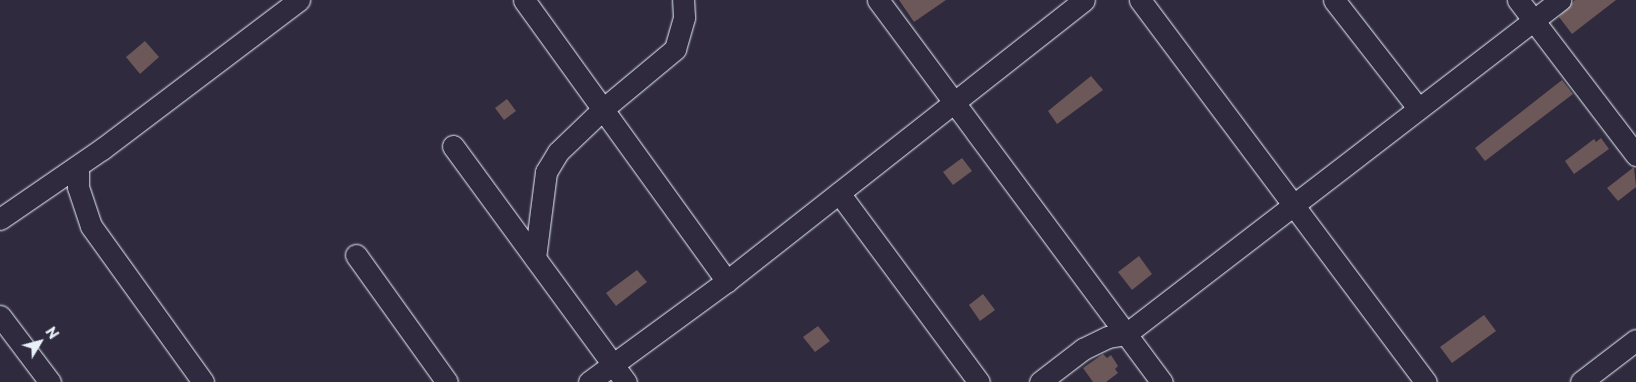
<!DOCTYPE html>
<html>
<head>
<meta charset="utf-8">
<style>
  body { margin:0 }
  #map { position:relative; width:1636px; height:382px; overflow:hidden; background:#2f2a3d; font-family:"Playpen Sans",sans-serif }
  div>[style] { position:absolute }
  .building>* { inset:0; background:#6c5859 }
  .roads { filter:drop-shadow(0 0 1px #e8f1f8) drop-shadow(0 0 1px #e8f1f8) }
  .minor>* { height:21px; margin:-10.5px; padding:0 10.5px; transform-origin:10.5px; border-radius:10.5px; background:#2f2a3d }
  span { translate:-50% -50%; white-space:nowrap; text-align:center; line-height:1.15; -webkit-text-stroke:4px #2f2a3d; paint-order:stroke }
  .north { position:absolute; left:15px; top:317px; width:50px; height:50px; -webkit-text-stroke:4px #2f2a3d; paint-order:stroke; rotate:53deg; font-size:14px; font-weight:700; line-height:20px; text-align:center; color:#e8f1f8 }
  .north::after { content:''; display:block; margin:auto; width:18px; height:22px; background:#e8f1f8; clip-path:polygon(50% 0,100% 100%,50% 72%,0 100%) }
</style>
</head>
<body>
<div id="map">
  <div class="building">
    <i style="clip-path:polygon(899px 0,946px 0,914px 22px)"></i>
    <i style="clip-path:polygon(1575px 0,1616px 0,1572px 34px,1559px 17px)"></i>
    <i style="clip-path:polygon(145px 41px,159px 57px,140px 74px,126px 57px)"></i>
    <i style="clip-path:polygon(1091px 76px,1103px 90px,1057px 124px,1048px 111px)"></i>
    <i style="clip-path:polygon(1562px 80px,1573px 94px,1485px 161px,1475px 148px)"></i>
    <i style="clip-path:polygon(507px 99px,516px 111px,504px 120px,495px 108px)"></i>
    <i style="clip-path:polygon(1601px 138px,1609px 149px,1574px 174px,1565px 161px,1594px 139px,1596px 142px)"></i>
    <i style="clip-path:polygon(962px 158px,972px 171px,953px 185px,943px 172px)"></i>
    <i style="clip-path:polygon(1634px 167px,1636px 187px,1618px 201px,1607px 188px)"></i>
    <i style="clip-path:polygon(1139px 256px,1152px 274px,1132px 290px,1118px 272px)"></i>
    <i style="clip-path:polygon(637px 270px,647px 282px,616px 306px,606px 293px)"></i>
    <i style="clip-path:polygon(983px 294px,995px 310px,980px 321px,969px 305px)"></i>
    <i style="clip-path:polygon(1484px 315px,1496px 331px,1452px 363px,1440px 347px)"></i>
    <i style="clip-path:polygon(818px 326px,830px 341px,815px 352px,803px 337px)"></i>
    <i style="clip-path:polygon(1103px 354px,1107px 358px,1111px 355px,1118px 366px,1115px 369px,1118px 373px,1106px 382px,1093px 382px,1083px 368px)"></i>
  </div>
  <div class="roads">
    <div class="minor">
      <i style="left:524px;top:0;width:347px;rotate:54.2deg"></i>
      <i style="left:878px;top:0;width:476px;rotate:53.4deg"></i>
      <i style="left:1140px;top:0;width:477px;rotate:53.2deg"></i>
      <i style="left:1334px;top:0;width:137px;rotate:52.1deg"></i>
      <i style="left:1518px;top:0;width:195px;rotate:52.7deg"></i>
      <i style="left:453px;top:146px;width:293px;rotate:53.8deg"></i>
      <i style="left:78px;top:166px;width:21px;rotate:90deg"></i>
      <i style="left:78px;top:187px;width:41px;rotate:71.6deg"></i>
      <i style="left:91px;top:226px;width:192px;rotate:54.3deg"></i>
      <i style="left:839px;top:193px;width:235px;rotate:53.5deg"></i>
      <i style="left:0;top:219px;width:124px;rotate:-34.5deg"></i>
      <i style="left:102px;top:149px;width:247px;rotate:-37.1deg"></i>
      <i style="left:356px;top:255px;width:156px;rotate:54.4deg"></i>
      <i style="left:535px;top:258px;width:87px;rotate:-82.7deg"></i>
      <i style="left:546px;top:172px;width:23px;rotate:-59deg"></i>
      <i style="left:558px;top:152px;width:62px;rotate:-43.7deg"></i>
      <i style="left:603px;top:109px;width:94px;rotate:-39.8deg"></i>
      <i style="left:675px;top:49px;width:33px;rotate:-74deg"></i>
      <i style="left:684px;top:17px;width:17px;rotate:-93deg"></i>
      <i style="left:0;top:316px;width:83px;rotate:52.9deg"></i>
      <i style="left:589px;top:382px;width:171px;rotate:-36.2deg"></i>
      <i style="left:727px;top:281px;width:454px;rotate:-38.2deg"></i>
      <i style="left:1040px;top:382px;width:54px;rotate:-37.5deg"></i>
      <i style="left:1083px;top:349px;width:28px;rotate:-26deg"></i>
      <i style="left:1108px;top:337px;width:18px;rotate:-9deg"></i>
      <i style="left:1126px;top:334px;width:548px;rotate:-37.58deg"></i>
      <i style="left:1581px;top:382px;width:69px;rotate:-37.4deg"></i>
    </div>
  </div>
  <div class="north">N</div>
</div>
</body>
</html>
